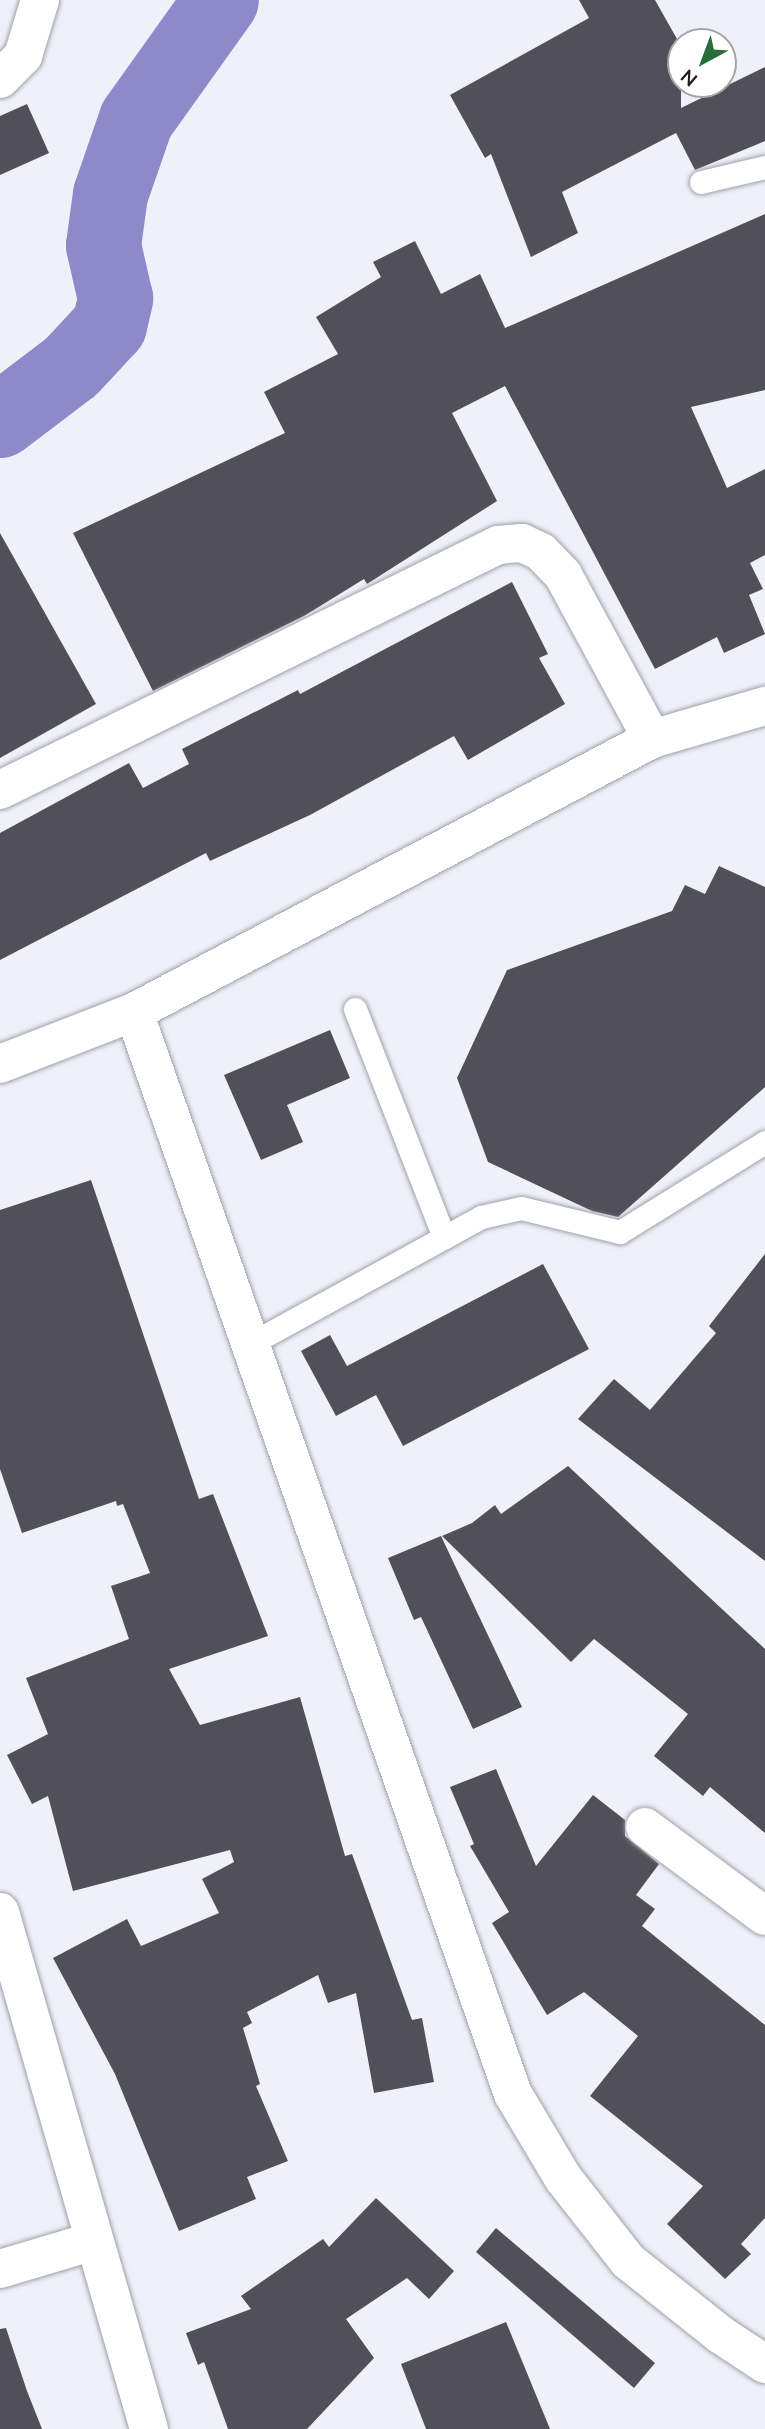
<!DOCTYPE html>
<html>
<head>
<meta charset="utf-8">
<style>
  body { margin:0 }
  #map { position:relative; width:765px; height:2429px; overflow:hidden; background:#f0f0fb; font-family:"Nunito Sans",sans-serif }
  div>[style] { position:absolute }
  .river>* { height:75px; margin:-37.5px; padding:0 37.5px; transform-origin:37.5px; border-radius:37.5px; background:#8e89c8 }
  .building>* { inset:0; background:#51505a }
  .roads { filter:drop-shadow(0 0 2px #a0a0aa) drop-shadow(0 0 2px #a0a0aa) }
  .service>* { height:23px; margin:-11.5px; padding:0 11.5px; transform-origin:11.5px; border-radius:11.5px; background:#fff }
  .minor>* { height:38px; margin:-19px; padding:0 19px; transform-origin:19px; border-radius:19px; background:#fff }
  span { translate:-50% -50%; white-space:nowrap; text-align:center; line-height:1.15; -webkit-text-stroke:7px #fff; paint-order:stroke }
  .north { position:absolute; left:667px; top:28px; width:70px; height:70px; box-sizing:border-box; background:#fff; border:2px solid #a5a5a6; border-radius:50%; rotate:221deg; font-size:19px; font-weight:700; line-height:28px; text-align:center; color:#1d1d21 }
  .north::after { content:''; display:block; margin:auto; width:24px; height:32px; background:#276d39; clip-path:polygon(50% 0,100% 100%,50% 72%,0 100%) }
</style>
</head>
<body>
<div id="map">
  <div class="river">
    <i style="left:0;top:420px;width:89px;rotate:-37.3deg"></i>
    <i style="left:71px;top:366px;width:56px;rotate:-47.2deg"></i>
    <i style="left:109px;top:325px;width:28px;rotate:-77deg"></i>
    <i style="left:115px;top:298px;width:54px;rotate:-102.8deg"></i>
    <i style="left:103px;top:245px;width:51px;rotate:-82.2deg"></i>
    <i style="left:110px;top:194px;width:79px;rotate:-70.9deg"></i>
    <i style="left:136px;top:119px;width:146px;rotate:-54.5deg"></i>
  </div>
  <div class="building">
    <i style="clip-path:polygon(579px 0,655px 0,681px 46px,681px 108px,765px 67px,765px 141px,695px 170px,676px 133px,562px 192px,578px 233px,531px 257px,491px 154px,485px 158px,450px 95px,589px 18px)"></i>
    <i style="clip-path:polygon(27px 104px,49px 153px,0 175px,0 116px)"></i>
    <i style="clip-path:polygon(765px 214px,765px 390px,691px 407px,727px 488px,765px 469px,765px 555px,750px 563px,763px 589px,749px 595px,765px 634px,724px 653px,717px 637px,655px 669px,505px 386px,452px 413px,497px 501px,367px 584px,364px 579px,304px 616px,153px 691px,73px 533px,285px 433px,264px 392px,338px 354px,316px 317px,381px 277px,373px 262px,415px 241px,441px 294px,480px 274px,505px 328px)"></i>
    <i style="clip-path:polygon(0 533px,96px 704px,0 758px)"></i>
    <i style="clip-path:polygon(512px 582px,548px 654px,539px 658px,565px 704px,468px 760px,454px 736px,310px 815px,210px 861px,206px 853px,0 960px,0 833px,129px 763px,143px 788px,189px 764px,182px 749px,298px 690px,300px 694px)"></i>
    <i style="clip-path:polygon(719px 866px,765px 887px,765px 1087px,618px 1217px,592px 1211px,488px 1162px,457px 1078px,507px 970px,672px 911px,685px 885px,705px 894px)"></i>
    <i style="clip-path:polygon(330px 1030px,350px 1078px,287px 1105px,303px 1142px,261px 1160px,224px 1075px)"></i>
    <i style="clip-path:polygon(91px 1180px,199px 1499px,213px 1494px,268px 1636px,169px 1669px,200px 1725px,300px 1697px,345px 1856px,352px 1854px,412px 2020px,422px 2018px,434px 2082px,374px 2093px,356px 1993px,328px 2003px,318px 1975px,247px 2012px,252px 2023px,243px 2028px,260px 2084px,256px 2086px,288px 2161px,247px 2177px,256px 2199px,179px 2231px,115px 2074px,53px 1958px,127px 1919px,141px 1946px,219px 1913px,202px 1879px,234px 1862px,230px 1850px,73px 1891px,48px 1796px,32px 1804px,7px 1755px,48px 1734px,26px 1678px,129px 1639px,111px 1586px,150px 1573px,123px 1504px,117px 1506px,116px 1501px,22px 1533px,0 1469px,0 1210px)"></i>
    <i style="clip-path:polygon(765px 1254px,765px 1561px,578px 1419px,614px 1379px,650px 1410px,716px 1333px,709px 1326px)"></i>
    <i style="clip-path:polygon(543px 1264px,589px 1349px,403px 1446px,376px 1395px,336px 1416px,301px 1351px,330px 1335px,347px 1366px)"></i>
    <i style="clip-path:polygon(568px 1466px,765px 1649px,765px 1833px,710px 1787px,703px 1796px,654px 1756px,688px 1714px,594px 1639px,571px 1662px,442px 1536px,472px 1523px,495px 1505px,501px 1514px)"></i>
    <i style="clip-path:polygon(441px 1536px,522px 1707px,473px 1729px,421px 1617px,414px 1620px,388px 1558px)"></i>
    <i style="clip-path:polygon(496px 1769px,536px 1866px,593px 1795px,625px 1820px,625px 1836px,659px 1864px,636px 1895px,655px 1909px,642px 1926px,765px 2025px,765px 2218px,741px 2244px,751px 2254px,725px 2279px,667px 2224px,703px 2186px,590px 2096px,638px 2036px,584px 1992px,547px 2015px,492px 1923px,509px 1912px,470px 1846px,474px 1844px,450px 1787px)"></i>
    <i style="clip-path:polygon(376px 2198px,454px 2271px,429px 2299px,407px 2278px,346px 2319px,374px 2358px,307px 2429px,228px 2429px,204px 2362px,198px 2365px,186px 2333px,251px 2309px,241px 2296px,323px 2239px,329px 2247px)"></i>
    <i style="clip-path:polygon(496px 2228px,655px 2363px,634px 2388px,476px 2252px)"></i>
    <i style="clip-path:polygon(506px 2322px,550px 2429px,426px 2429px,401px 2364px)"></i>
    <i style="clip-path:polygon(6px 2328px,27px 2391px,42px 2429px,0 2429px,0 2329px)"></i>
  </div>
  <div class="roads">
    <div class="service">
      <i style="left:701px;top:182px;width:66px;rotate:-13.2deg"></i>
      <i style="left:355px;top:1009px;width:245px;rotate:68.7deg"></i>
      <i style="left:250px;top:1344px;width:264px;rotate:-28.8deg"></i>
      <i style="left:481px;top:1217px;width:41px;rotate:-12.7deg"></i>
      <i style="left:521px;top:1208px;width:102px;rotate:13.6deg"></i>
      <i style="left:620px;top:1232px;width:171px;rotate:-31.8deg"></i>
    </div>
    <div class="minor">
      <i style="left:0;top:79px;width:33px;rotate:-45deg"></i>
      <i style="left:23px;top:56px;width:59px;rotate:-73.1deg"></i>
      <i style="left:0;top:790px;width:555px;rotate:-26.2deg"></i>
      <i style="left:498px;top:545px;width:24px;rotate:-5deg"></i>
      <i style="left:522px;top:543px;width:21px;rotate:25deg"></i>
      <i style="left:541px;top:552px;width:32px;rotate:46deg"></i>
      <i style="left:563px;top:575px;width:187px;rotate:61.5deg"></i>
      <i style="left:134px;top:1012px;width:1146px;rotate:70.7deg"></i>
      <i style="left:513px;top:2094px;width:98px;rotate:59.2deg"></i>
      <i style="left:563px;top:2178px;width:105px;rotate:51.9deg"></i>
      <i style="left:628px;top:2261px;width:119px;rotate:38.5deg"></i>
      <i style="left:721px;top:2335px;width:53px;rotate:33.4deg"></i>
      <i style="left:0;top:1064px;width:144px;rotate:-21.2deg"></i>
      <i style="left:134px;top:1012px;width:586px;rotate:-27.79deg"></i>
      <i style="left:652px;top:739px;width:118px;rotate:-16.3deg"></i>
      <i style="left:645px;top:1827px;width:149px;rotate:36.6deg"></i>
      <i style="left:0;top:1912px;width:538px;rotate:73.92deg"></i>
      <i style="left:0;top:2269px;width:98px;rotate:-16.6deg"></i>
    </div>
  </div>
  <div class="north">N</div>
</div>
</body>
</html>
